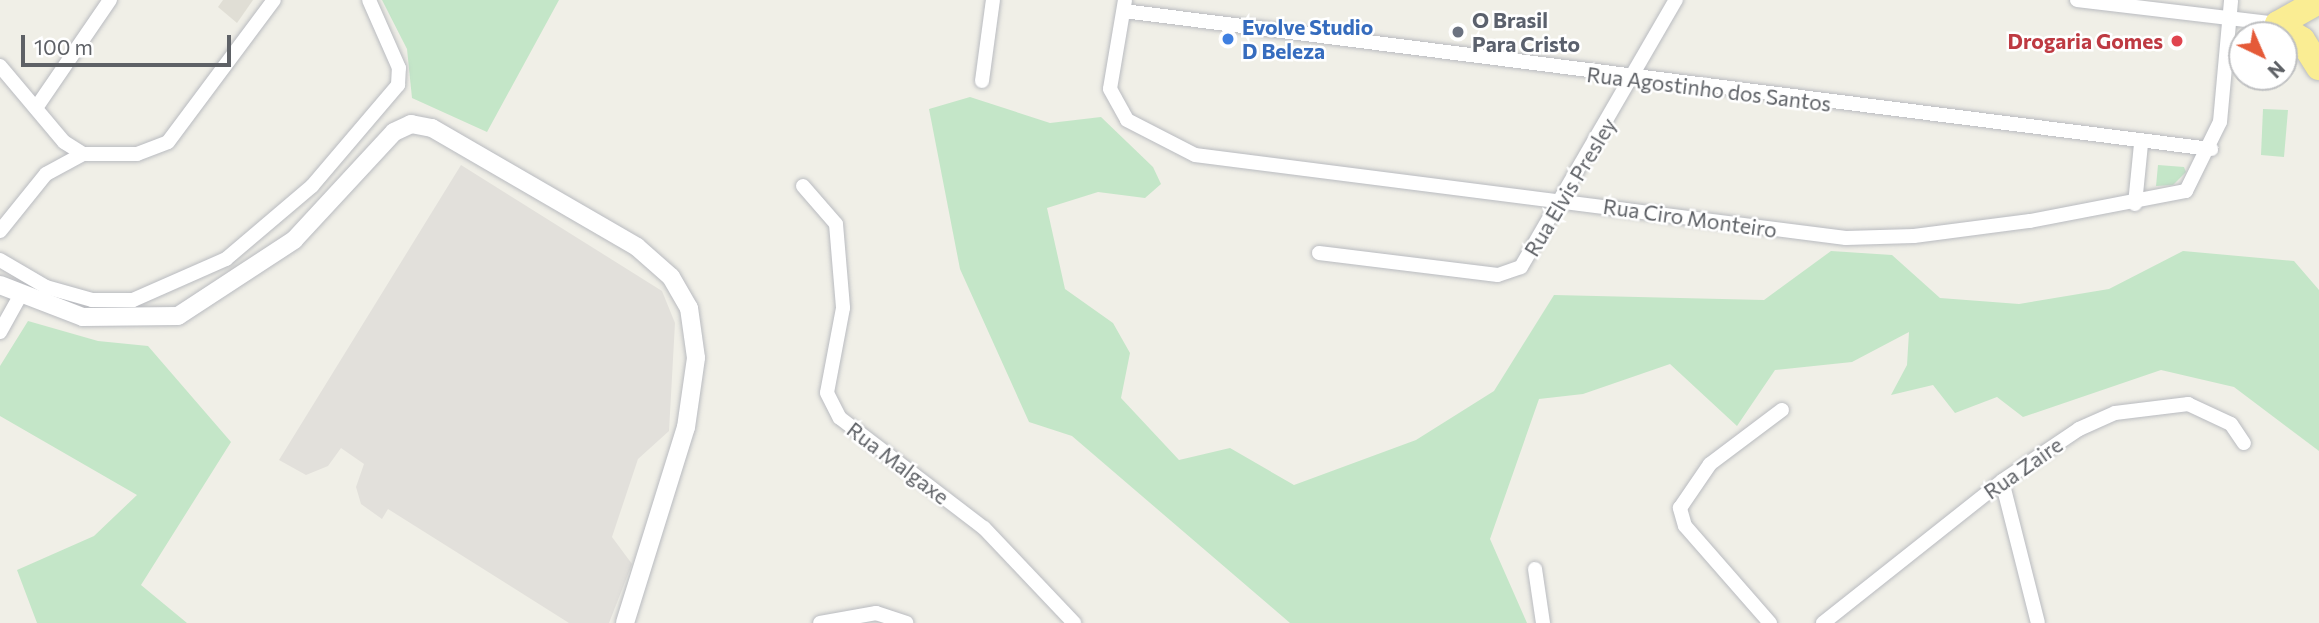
<!DOCTYPE html>
<html>
<head>
<meta charset="utf-8">
<style>
  body { margin:0 }
  #map { position:relative; width:2319px; height:623px; overflow:hidden; background:#f0efe7; font-family:Commissioner,sans-serif }
  div>[style] { position:absolute }
  .industrial>* { inset:0; background:#e2e0db }
  .education>* { inset:0; background:#e0ded5 }
  .green>* { inset:0; background:#c4e6c8 }
  .roads { filter:drop-shadow(0 0 2px #b9bbc0) drop-shadow(0 0 2px #b9bbc0) }
  .minor>* { height:14px; margin:-7px; padding:0 7px; transform-origin:7px; border-radius:7px; background:#fff }
  .tertiary>* { height:18px; margin:-9px; padding:0 9px; transform-origin:9px; border-radius:9px; background:#fff }
  .motorway>* { height:26px; margin:-13px; padding:0 13px; transform-origin:13px; border-radius:13px; background:#faed93 }
  .dots>* { width:19px; height:19px; translate:-50% -50%; box-sizing:border-box; border:4px solid #fff; border-radius:50% }
  span { translate:-50% -50%; white-space:nowrap; text-align:center; line-height:1.15; -webkit-text-stroke:5px #fff; paint-order:stroke }
  .worship-label { font-size:21px; color:#5b616d; font-weight:700 }
  .left { translate:0 -50%; text-align:left }
  .shop-label { font-size:21px; color:#366cbe; font-weight:700 }
  .health-label { font-size:21px; color:#be3a42; font-weight:700 }
  .right { translate:-100% -50%; text-align:right }
  .street-label { font-size:21px; color:#5e6166 }
  .north { position:absolute; left:2228px; top:21px; width:70px; height:70px; box-sizing:border-box; background:#fff; border:2px solid #bfc0c2; border-radius:50%; rotate:136deg; font-size:19px; font-weight:700; line-height:28px; text-align:center; color:#5e6166 }
  .north::after { content:''; display:block; margin:auto; width:24px; height:32px; background:#e55a38; clip-path:polygon(50% 0,100% 100%,50% 72%,0 100%) }
  .scale { position:absolute; left:21px; top:35px; width:210px; height:32px; box-sizing:border-box; border:4px solid #5e6166; border-top:0; padding-left:9px; font-size:21px; line-height:24px; white-space:nowrap; color:#5e6166; -webkit-text-stroke:5px #fff; paint-order:stroke }
</style>
</head>
<body>
<div id="map">
  <div class="industrial">
    <i style="clip-path:polygon(461px 165px,662px 291px,675px 323px,669px 431px,638px 459px,612px 537px,632px 564px,609px 623px,569px 623px,388px 509px,382px 519px,361px 504px,356px 487px,364px 464px,341px 448px,328px 466px,306px 475px,279px 460px)"></i>
  </div>
  <div class="education">
    <i style="clip-path:polygon(223px 0,253px 0,237px 23px,218px 7px)"></i>
  </div>
  <div class="green">
    <i style="clip-path:polygon(382px 0,559px 0,487px 132px,412px 98px,407px 49px)"></i>
    <i style="clip-path:polygon(970px 97px,1050px 123px,1101px 117px,1153px 167px,1161px 184px,1145px 198px,1098px 192px,1047px 208px,1065px 289px,1113px 323px,1130px 353px,1121px 398px,1179px 460px,1230px 448px,1294px 485px,1416px 440px,1494px 391px,1554px 295px,1764px 300px,1831px 251px,1892px 255px,1940px 298px,2019px 304px,2109px 289px,2183px 251px,2294px 261px,2319px 290px,2319px 451px,2234px 387px,2161px 370px,2023px 417px,1997px 397px,1955px 413px,1933px 385px,1891px 395px,1907px 365px,1909px 332px,1852px 362px,1775px 370px,1737px 426px,1670px 364px,1583px 394px,1539px 399px,1490px 539px,1527px 623px,1290px 623px,1072px 436px,1029px 422px,960px 269px,929px 109px)"></i>
    <i style="clip-path:polygon(2263px 109px,2288px 110px,2284px 157px,2261px 155px)"></i>
    <i style="clip-path:polygon(2158px 165px,2184px 167px,2186px 172px,2173px 185px,2156px 186px)"></i>
    <i style="clip-path:polygon(28px 321px,98px 341px,148px 346px,231px 442px,141px 585px,187px 623px,37px 623px,17px 570px,94px 536px,137px 495px,0 416px,0 366px)"></i>
  </div>
  <div class="roads">
    <div class="minor">
      <i style="left:1125px;top:0;width:90px;rotate:99.6deg"></i>
      <i style="left:1110px;top:89px;width:35px;rotate:61deg"></i>
      <i style="left:1127px;top:120px;width:76px;rotate:27.2deg"></i>
      <i style="left:1195px;top:155px;width:656px;rotate:7.27deg"></i>
      <i style="left:1846px;top:238px;width:68px;rotate:-1.7deg"></i>
      <i style="left:1914px;top:236px;width:117px;rotate:-7.4deg"></i>
      <i style="left:2030px;top:221px;width:159px;rotate:-10.9deg"></i>
      <i style="left:2186px;top:191px;width:77px;rotate:-63.8deg"></i>
      <i style="left:2220px;top:122px;width:122px;rotate:-84.8deg"></i>
      <i style="left:2077px;top:0;width:202px;rotate:6.8deg"></i>
      <i style="left:1124px;top:11px;width:1096px;rotate:7.24deg"></i>
      <i style="left:0;top:66px;width:99px;rotate:49.9deg"></i>
      <i style="left:64px;top:142px;width:22px;rotate:32deg"></i>
      <i style="left:982px;top:81px;width:82px;rotate:-82.3deg"></i>
      <i style="left:36px;top:108px;width:131px;rotate:-55.6deg"></i>
      <i style="left:803px;top:186px;width:50px;rotate:49deg"></i>
      <i style="left:836px;top:224px;width:84px;rotate:85.2deg"></i>
      <i style="left:843px;top:308px;width:86px;rotate:100.7deg"></i>
      <i style="left:827px;top:393px;width:28px;rotate:63deg"></i>
      <i style="left:840px;top:418px;width:181px;rotate:37.4deg"></i>
      <i style="left:984px;top:528px;width:131px;rotate:46.5deg"></i>
      <i style="left:2135px;top:204px;width:60px;rotate:-84.3deg"></i>
      <i style="left:0;top:231px;width:73px;rotate:-51.1deg"></i>
      <i style="left:46px;top:174px;width:42px;rotate:-28.4deg"></i>
      <i style="left:83px;top:154px;width:54px"></i>
      <i style="left:137px;top:154px;width:33px;rotate:-21deg"></i>
      <i style="left:168px;top:142px;width:177px;rotate:-53.3deg"></i>
      <i style="left:1319px;top:253px;width:180px;rotate:7deg"></i>
      <i style="left:1498px;top:275px;width:24px;rotate:-19deg"></i>
      <i style="left:1521px;top:267px;width:309px;rotate:-59.9deg"></i>
      <i style="left:0;top:260px;width:53px;rotate:30.4deg"></i>
      <i style="left:46px;top:287px;width:48px;rotate:15.8deg"></i>
      <i style="left:92px;top:300px;width:41px"></i>
      <i style="left:133px;top:300px;width:102px;rotate:-23.8deg"></i>
      <i style="left:226px;top:259px;width:113px;rotate:-40.3deg"></i>
      <i style="left:312px;top:186px;width:133px;rotate:-49.6deg"></i>
      <i style="left:398px;top:85px;width:17px;rotate:-87deg"></i>
      <i style="left:399px;top:68px;width:74px;rotate:-113.8deg"></i>
      <i style="left:0;top:332px;width:41px;rotate:-60.9deg"></i>
      <i style="left:2002px;top:481px;width:146px;rotate:75.8deg"></i>
      <i style="left:1535px;top:569px;width:55px;rotate:81.6deg"></i>
      <i style="left:820px;top:623px;width:57px;rotate:-10.1deg"></i>
      <i style="left:876px;top:613px;width:32px;rotate:18deg"></i>
      <i style="left:1770px;top:623px;width:129px;rotate:-131.2deg"></i>
      <i style="left:1685px;top:526px;width:19px;rotate:-106deg"></i>
      <i style="left:1680px;top:508px;width:53px;rotate:-55.7deg"></i>
      <i style="left:1710px;top:464px;width:90px;rotate:-36.9deg"></i>
      <i style="left:1823px;top:623px;width:228px;rotate:-38.4deg"></i>
      <i style="left:2002px;top:481px;width:93px;rotate:-34deg"></i>
      <i style="left:2079px;top:429px;width:39px;rotate:-24deg"></i>
      <i style="left:2115px;top:413px;width:74px;rotate:-7deg"></i>
      <i style="left:2188px;top:404px;width:47px;rotate:24.9deg"></i>
      <i style="left:2231px;top:424px;width:23px;rotate:56deg"></i>
    </div>
    <div class="tertiary">
      <i style="left:0;top:285px;width:89px;rotate:21.1deg"></i>
      <i style="left:83px;top:317px;width:95px;rotate:-0.6deg"></i>
      <i style="left:178px;top:316px;width:139px;rotate:-33.2deg"></i>
      <i style="left:294px;top:240px;width:147px;rotate:-47.2deg"></i>
      <i style="left:394px;top:132px;width:19px;rotate:-25deg"></i>
      <i style="left:411px;top:124px;width:21px;rotate:11deg"></i>
      <i style="left:432px;top:128px;width:237px;rotate:30.1deg"></i>
      <i style="left:637px;top:247px;width:45px;rotate:41.4deg"></i>
      <i style="left:671px;top:277px;width:36px;rotate:60deg"></i>
      <i style="left:689px;top:308px;width:50px;rotate:82deg"></i>
      <i style="left:696px;top:358px;width:70px;rotate:98.2deg"></i>
      <i style="left:686px;top:427px;width:205px;rotate:107.3deg"></i>
    </div>
    <div class="motorway">
      <i style="left:2278px;top:24px;width:29px;rotate:34deg"></i>
      <i style="left:2302px;top:40px;width:32px;rotate:58deg"></i>
      <i style="left:2278px;top:24px;width:47px;rotate:-29.3deg"></i>
    </div>
  </div>
  <div class="dots">
    <i style="left:1458px;top:32px;background:#6b7280"></i>
    <i style="left:1228px;top:39px;background:#3f7fe0"></i>
    <i style="left:2177px;top:41px;background:#e0444e"></i>
  </div>
  <div class="worship-label">
    <span class="left" style="left:1472px;top:32px">O Brasil<br>Para Cristo</span>
  </div>
  <div class="shop-label">
    <span class="left" style="left:1242px;top:39px">Evolve Studio<br>D Beleza</span>
  </div>
  <div class="health-label">
    <span class="right" style="left:2163px;top:41px">Drogaria Gomes</span>
  </div>
  <div class="street-label">
    <span style="left:1709px;top:89px;rotate:7deg">Rua Agostinho dos Santos</span>
    <span style="left:1570px;top:187px;rotate:-59deg">Rua Elvis Presley</span>
    <span style="left:1690px;top:218px;rotate:8deg">Rua Ciro Monteiro</span>
    <span style="left:898px;top:463px;rotate:37deg">Rua Malgaxe</span>
    <span style="left:2023px;top:468px;rotate:-35deg">Rua Zaire</span>
  </div>
  <div class="north">N</div>
  <div class="scale">100 m</div>
</div>
</body>
</html>
